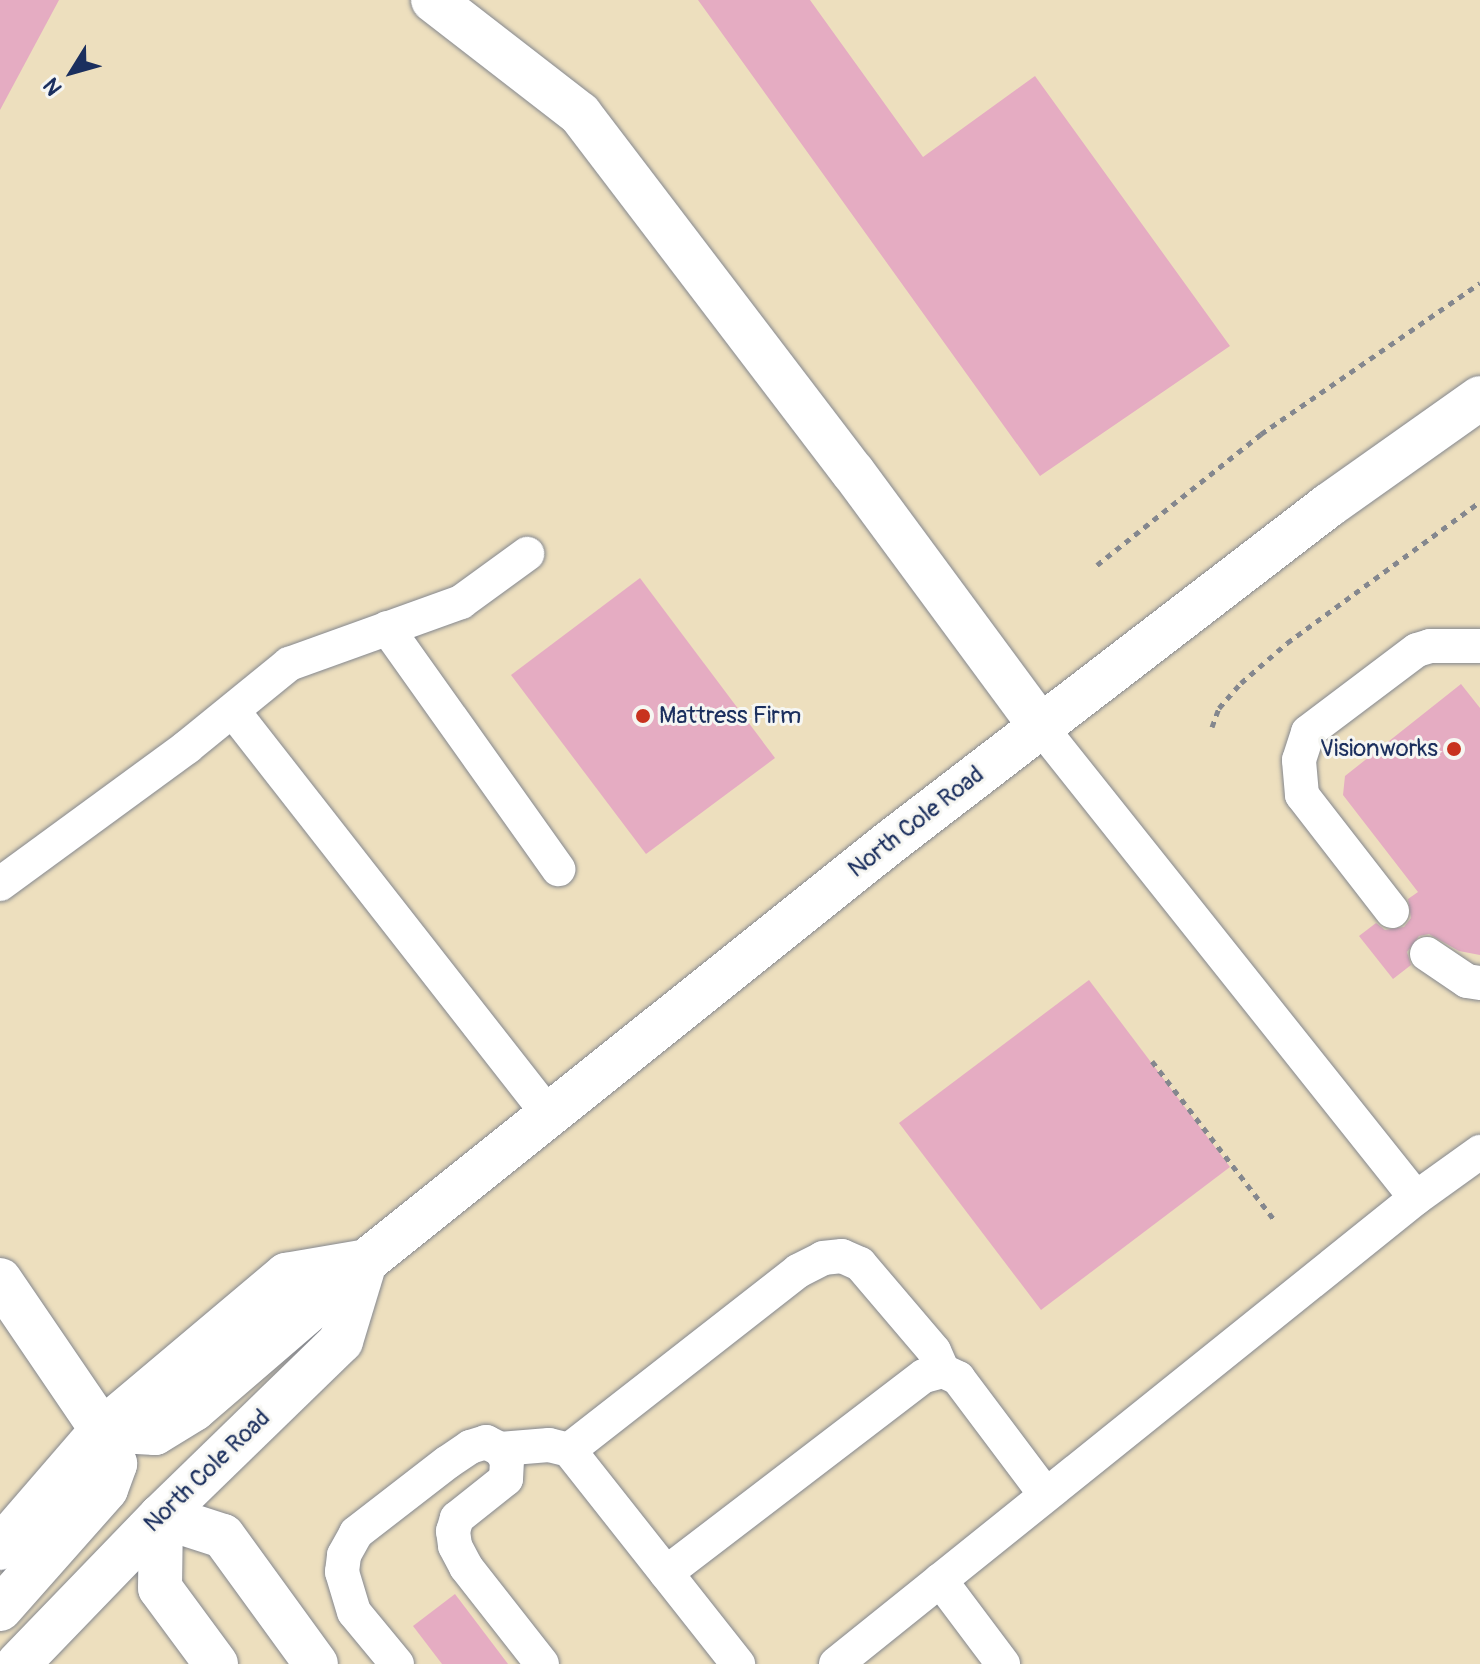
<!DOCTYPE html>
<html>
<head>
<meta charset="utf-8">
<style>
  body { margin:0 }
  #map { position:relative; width:1480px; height:1664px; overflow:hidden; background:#eddfbe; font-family:Pangolin,sans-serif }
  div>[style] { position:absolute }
  .building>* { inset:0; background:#e5acc2 }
  .path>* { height:5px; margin-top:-2.5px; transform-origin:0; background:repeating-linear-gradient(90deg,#84878e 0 6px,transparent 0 12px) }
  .roads { filter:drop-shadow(0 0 2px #84878e) drop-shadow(0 0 2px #84878e) }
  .lane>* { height:34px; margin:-17px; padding:0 17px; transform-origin:17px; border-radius:17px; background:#fff }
  .street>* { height:44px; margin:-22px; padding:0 22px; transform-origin:22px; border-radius:22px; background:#fff }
  .secondary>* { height:44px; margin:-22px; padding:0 22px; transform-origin:22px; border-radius:22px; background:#fff }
  .highway>* { height:44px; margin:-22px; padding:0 22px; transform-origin:22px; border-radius:22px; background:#fff }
  .dots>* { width:22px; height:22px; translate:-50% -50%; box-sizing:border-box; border:4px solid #f6f6f2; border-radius:50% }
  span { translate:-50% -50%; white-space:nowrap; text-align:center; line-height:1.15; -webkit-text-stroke:6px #f6f6f2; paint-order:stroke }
  .poi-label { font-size:24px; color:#1b2f5e }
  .left { translate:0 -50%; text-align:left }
  .right { translate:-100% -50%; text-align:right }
  .street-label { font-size:24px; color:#1b2f5e }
  .north { position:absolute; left:32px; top:32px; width:80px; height:80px; -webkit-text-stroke:6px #f6f6f2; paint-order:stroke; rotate:233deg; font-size:22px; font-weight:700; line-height:32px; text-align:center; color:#1b2f5e }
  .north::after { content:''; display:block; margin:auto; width:28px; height:36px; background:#1b2f5e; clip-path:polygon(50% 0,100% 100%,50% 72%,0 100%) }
</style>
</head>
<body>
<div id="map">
  <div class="building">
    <i style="clip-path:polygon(0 0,59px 0,0 110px)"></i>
    <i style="clip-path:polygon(698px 0,810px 0,923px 157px,1035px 76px,1230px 346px,1040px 476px)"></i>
    <i style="clip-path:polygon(640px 578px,775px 758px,646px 854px,511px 675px)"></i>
    <i style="clip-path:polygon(1461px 684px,1480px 708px,1480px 955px,1459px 951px,1429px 934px,1419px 936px,1407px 952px,1411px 965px,1393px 979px,1359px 936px,1376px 923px,1385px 930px,1404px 927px,1411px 918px,1408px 899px,1418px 892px,1343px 795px,1345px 776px)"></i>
    <i style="clip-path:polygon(1089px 980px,1230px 1167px,1041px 1310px,899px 1123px)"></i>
    <i style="clip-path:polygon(455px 1594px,508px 1664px,442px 1664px,413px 1626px)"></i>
  </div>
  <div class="path">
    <i style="left:1097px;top:565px;width:210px;rotate:-38.6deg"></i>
    <i style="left:1261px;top:434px;width:266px;rotate:-34.6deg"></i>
    <i style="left:1212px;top:727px;width:20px;rotate:-70deg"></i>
    <i style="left:1219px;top:708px;width:33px;rotate:-49deg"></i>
    <i style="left:1241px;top:683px;width:61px;rotate:-41deg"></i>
    <i style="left:1287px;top:643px;width:239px;rotate:-36.2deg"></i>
    <i style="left:1152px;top:1061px;width:202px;rotate:52.4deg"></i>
  </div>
  <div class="roads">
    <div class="lane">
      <i style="left:387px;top:628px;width:296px;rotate:54.6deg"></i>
      <i style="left:233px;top:711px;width:513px;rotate:51.97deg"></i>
      <i style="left:1040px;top:726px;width:603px;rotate:51.46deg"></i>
      <i style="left:0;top:884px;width:232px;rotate:-36.2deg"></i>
      <i style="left:187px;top:747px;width:132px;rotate:-39.1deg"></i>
      <i style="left:289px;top:664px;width:183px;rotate:-19.8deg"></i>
      <i style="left:461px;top:602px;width:82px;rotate:-36deg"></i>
      <i style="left:1392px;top:911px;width:147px;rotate:-127.8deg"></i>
      <i style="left:1302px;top:795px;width:35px;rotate:-95deg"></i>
      <i style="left:1299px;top:760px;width:29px;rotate:-72deg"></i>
      <i style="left:1308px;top:732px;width:136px;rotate:-37deg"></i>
      <i style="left:1417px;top:650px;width:14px;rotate:-17deg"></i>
      <i style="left:1430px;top:646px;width:50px"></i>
      <i style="left:1427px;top:954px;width:48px;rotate:34deg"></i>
      <i style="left:1467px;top:981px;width:13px;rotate:9deg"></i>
      <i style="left:500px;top:1449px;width:49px;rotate:-4.7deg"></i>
      <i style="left:549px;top:1445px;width:21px;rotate:14deg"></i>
      <i style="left:569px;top:1450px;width:273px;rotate:51.7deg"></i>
      <i style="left:569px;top:1450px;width:291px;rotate:-38deg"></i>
      <i style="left:798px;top:1271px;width:28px;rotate:-27deg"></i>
      <i style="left:823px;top:1258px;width:19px;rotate:-6deg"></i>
      <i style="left:842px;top:1256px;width:20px;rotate:24deg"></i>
      <i style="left:860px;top:1264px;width:114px;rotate:49.6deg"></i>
      <i style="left:934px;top:1351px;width:22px;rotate:66deg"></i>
      <i style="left:666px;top:1573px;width:325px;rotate:-37.4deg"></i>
      <i style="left:924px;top:1376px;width:20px;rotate:-15deg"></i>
      <i style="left:943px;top:1371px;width:17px;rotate:25deg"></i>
      <i style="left:958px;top:1378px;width:146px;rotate:53.1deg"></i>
      <i style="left:940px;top:1580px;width:105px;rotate:53.1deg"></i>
      <i style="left:397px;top:1664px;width:67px;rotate:-129.6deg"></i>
      <i style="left:354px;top:1612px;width:42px;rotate:-106.7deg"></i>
      <i style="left:342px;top:1572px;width:17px;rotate:-83deg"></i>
      <i style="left:344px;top:1555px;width:25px;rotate:-61deg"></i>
      <i style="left:356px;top:1533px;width:116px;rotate:-37.7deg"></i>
      <i style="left:448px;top:1462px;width:27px;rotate:-34deg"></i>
      <i style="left:470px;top:1447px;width:17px;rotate:-17deg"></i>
      <i style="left:486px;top:1442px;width:16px;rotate:27deg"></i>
      <i style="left:500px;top:1449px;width:13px;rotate:58deg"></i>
      <i style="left:507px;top:1460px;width:19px;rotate:93deg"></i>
      <i style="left:506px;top:1479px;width:63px;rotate:141.5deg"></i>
      <i style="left:457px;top:1518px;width:14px;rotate:107deg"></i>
      <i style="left:453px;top:1531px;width:15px;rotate:82deg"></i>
      <i style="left:455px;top:1546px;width:24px;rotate:62deg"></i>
      <i style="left:466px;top:1567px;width:123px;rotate:51.9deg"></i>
      <i style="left:836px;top:1664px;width:744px;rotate:-38.78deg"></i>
      <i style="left:1416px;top:1198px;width:79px;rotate:-35.7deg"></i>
    </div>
    <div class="street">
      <i style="left:0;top:1280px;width:181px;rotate:55.8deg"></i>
      <i style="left:216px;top:1664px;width:94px;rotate:-126.4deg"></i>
      <i style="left:160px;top:1588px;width:72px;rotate:-89.2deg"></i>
      <i style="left:161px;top:1516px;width:65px;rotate:17.9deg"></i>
      <i style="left:223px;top:1536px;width:158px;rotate:54deg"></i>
    </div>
    <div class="secondary">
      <i style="left:102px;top:1430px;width:53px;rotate:3.2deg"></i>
      <i style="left:155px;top:1433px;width:46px;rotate:-31.6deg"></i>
      <i style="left:194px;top:1409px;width:225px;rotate:-40.7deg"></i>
      <i style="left:365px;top:1262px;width:671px;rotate:-38.65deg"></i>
      <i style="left:889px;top:843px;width:555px;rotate:-37.53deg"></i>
      <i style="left:1329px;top:505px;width:185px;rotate:-35.3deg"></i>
      <i style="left:0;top:1548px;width:156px;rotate:-49.2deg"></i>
      <i style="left:102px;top:1430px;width:241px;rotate:-40.1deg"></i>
      <i style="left:286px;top:1275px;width:77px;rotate:-9.7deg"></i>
      <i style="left:0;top:1609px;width:160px;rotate:-48.5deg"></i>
      <i style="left:106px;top:1489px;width:27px;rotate:-70deg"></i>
      <i style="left:115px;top:1464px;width:36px;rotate:-111deg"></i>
      <i style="left:18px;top:1664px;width:206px;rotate:-46deg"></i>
      <i style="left:161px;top:1516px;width:251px;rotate:-44.2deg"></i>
      <i style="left:341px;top:1341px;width:83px;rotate:-73.1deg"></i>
    </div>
    <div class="highway">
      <i style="left:433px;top:0;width:186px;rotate:37.8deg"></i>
      <i style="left:580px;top:114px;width:450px;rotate:52.7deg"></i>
      <i style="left:853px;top:472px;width:315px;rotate:53.6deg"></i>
    </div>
  </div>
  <div class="dots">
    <i style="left:643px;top:716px;background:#c8321e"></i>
    <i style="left:1454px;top:749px;background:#c8321e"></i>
  </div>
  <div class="poi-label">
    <span class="left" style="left:659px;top:716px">Mattress Firm</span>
    <span class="right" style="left:1438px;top:749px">Visionworks</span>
  </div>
  <div class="street-label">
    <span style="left:916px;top:822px;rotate:-38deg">North Cole Road</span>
    <span style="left:207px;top:1471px;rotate:-44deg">North Cole Road</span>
  </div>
  <div class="north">N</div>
</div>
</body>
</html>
